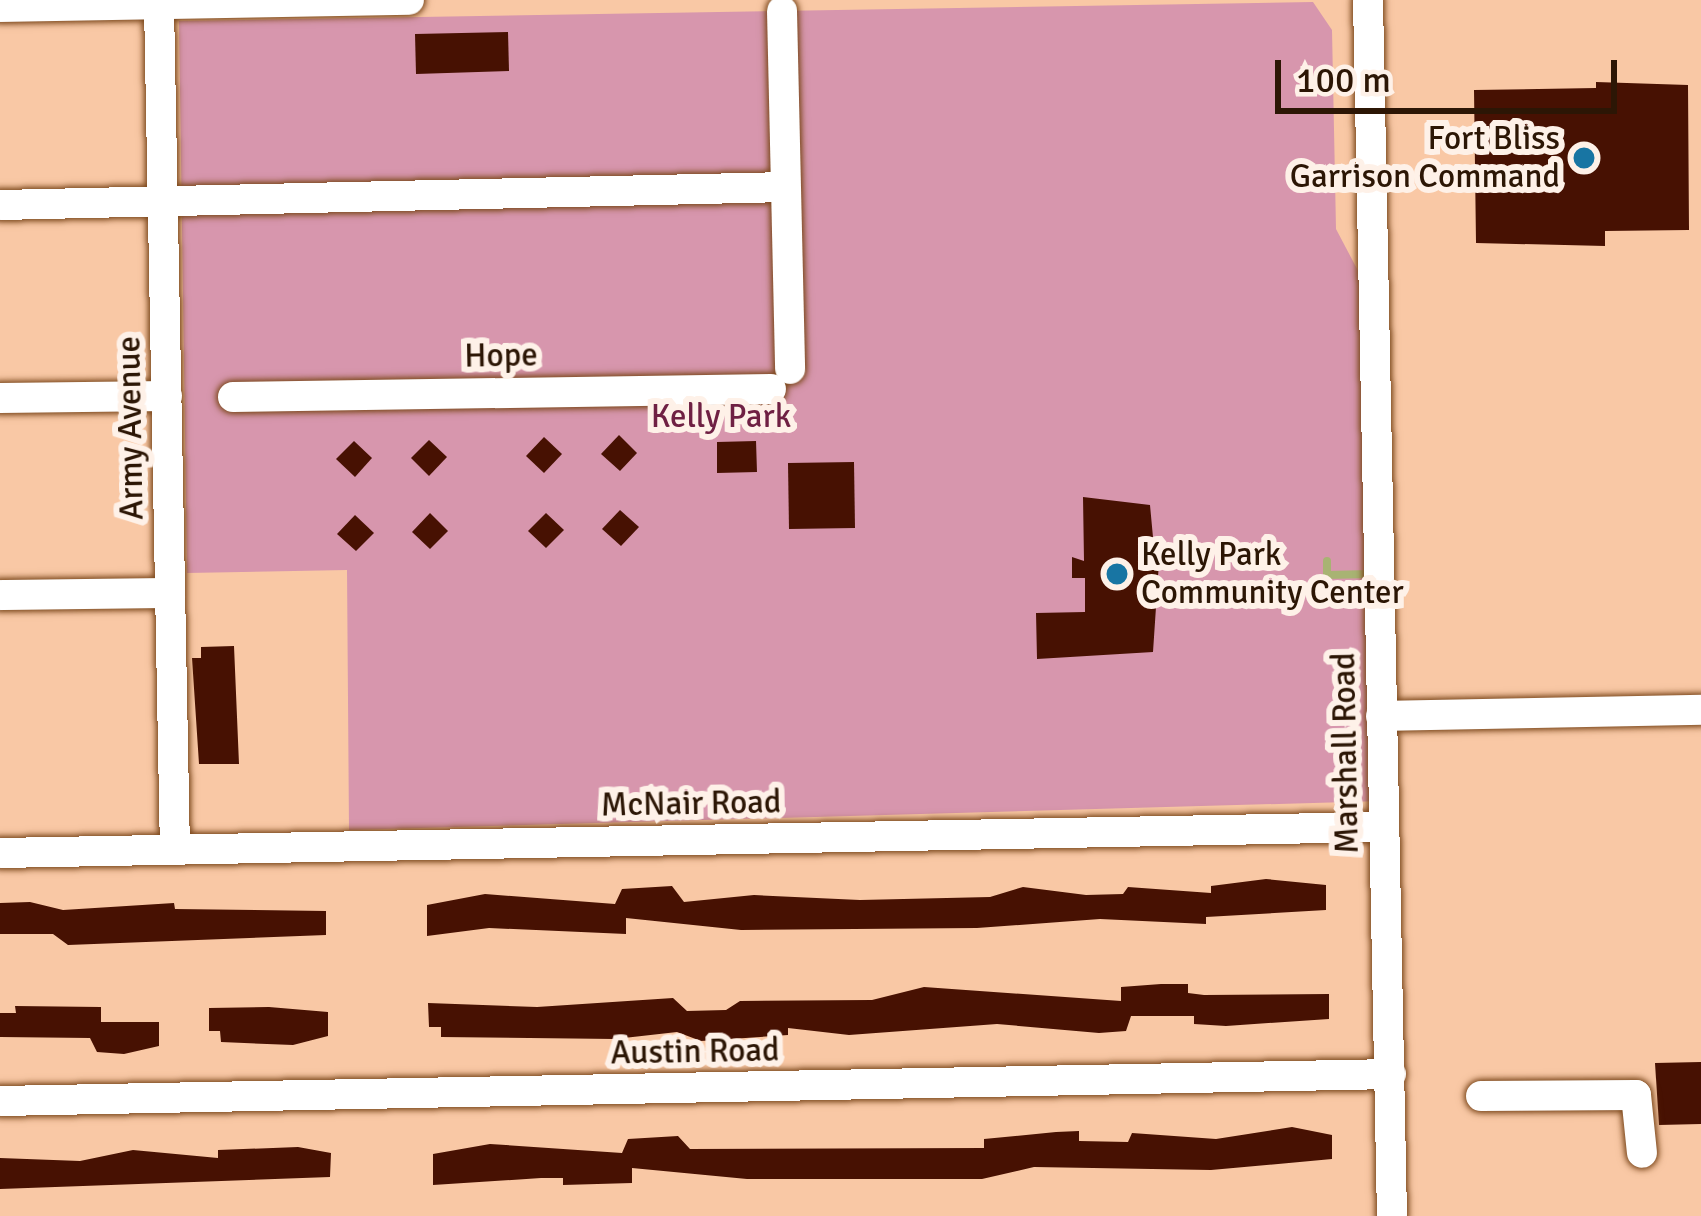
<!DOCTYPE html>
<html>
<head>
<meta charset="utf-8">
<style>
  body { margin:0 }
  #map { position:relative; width:1701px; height:1216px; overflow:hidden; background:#f9c8a5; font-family:Signika,sans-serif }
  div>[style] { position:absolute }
  .green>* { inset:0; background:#d796ad }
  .stream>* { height:8px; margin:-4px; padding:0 4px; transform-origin:4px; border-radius:4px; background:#a8b373 }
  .building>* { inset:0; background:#471102 }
  .roads { filter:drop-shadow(0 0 3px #7c481c) drop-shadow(0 0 3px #7c481c) }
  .minor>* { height:30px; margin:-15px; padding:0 15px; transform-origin:15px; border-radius:15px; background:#fff }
  .dots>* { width:33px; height:33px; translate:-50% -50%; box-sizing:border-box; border:6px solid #fef1e8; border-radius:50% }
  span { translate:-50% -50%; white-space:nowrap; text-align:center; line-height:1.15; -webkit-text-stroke:12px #fef1e8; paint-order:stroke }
  .poi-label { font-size:33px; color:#2c1605 }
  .right { translate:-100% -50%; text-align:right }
  .left { translate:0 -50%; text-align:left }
  .street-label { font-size:33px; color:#2c1605 }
  .park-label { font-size:33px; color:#6f2043 }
  .scale { position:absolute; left:1275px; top:60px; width:342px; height:54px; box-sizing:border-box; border:6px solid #2c1605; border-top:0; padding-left:15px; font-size:36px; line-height:42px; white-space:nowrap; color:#2c1605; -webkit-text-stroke:9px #fef1e8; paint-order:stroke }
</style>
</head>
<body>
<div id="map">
  <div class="green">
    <i style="clip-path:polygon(1313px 2px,1332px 30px,1336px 229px,1374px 301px,1383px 801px,349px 830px,347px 570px,187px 573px,179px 21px)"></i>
  </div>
  <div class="stream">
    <i style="left:1327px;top:561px;width:30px;rotate:90deg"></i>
    <i style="left:1327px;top:575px;width:44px;rotate:-1.3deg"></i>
  </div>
  <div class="building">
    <i style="clip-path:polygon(508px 32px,509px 71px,416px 74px,415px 34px)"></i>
    <i style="clip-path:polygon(1596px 82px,1688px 85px,1689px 230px,1605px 231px,1605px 246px,1476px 243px,1474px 90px,1596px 88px)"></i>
    <i style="clip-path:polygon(619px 435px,637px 453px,620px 471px,601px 454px)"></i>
    <i style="clip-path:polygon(544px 437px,562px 454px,544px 473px,526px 456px)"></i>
    <i style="clip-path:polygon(429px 440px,447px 457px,429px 476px,411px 458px)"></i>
    <i style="clip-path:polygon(354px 441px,372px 458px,355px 477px,336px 459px)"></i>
    <i style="clip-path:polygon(756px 441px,757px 472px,717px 473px,717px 442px)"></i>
    <i style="clip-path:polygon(854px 462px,855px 528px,789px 529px,788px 463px)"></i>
    <i style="clip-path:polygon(1083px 497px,1150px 505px,1154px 548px,1160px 547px,1153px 652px,1037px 659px,1036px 613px,1085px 612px,1085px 578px,1072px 578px,1072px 557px,1084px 561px)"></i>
    <i style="clip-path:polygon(620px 510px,639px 527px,621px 546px,602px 529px)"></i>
    <i style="clip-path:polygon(430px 513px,448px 531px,430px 549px,412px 532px)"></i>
    <i style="clip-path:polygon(546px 513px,564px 530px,546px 548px,528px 531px)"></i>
    <i style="clip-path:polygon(355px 515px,374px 533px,356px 551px,337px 534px)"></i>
    <i style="clip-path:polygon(234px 646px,239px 764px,199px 764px,192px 658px,201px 658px,201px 647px)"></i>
    <i style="clip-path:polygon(1266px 879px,1326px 885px,1326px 910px,1206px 917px,1206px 924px,1100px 919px,977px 928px,741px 930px,626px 918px,626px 934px,489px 928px,427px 936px,427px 905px,485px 894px,615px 904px,622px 889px,672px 886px,684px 902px,754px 895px,860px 900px,990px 897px,1023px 887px,1086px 895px,1123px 894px,1128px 887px,1211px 893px,1211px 886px)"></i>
    <i style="clip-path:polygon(30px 902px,63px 910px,174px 903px,175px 909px,326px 911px,326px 935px,68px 945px,53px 934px,0 934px,0 903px)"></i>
    <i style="clip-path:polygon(1161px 984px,1188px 984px,1188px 993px,1204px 995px,1329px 994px,1329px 1019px,1226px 1026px,1194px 1024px,1194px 1016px,1131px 1016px,1126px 1031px,1099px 1033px,997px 1024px,849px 1035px,788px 1028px,788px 1035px,701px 1041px,677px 1032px,615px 1039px,441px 1037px,441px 1027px,429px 1027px,428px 1003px,537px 1007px,673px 998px,687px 1011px,726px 1010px,740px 1001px,872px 1000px,924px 987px,1121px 1001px,1121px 987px)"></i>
    <i style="clip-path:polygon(15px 1006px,101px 1007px,101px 1022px,159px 1022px,159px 1046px,124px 1054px,97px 1052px,90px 1038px,0 1037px,0 1013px,16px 1013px)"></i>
    <i style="clip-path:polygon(269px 1007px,328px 1012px,328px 1036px,293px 1045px,221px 1042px,220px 1031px,209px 1031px,209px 1008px)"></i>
    <i style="clip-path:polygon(1701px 1062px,1701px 1124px,1659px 1125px,1655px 1063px)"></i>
    <i style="clip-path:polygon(1292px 1127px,1332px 1135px,1332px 1159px,1211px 1170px,1034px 1167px,982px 1179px,747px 1179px,632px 1168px,632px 1183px,563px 1185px,563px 1178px,541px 1178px,433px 1185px,433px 1154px,490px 1144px,622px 1153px,628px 1139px,678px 1136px,690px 1149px,984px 1148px,984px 1139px,1056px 1132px,1079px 1131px,1079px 1141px,1128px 1142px,1132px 1133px,1216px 1139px)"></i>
    <i style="clip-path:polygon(298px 1147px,331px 1153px,330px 1177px,0 1189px,0 1158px,80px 1161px,133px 1150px,218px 1158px,218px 1150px)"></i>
  </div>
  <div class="roads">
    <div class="minor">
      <i style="left:1368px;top:0;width:1216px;rotate:88.87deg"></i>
      <i style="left:159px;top:4px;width:845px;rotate:88.92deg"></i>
      <i style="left:0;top:7px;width:409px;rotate:-1deg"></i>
      <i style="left:782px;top:11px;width:358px;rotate:88.7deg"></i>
      <i style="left:0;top:205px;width:785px;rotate:-1.31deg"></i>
      <i style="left:233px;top:397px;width:538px;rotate:-0.85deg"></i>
      <i style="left:0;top:398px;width:167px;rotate:-0.7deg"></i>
      <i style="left:0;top:595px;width:170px;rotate:-0.7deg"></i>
      <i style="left:1381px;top:716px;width:320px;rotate:-1.1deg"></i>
      <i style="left:0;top:853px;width:1384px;rotate:-1.08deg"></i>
      <i style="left:1481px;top:1096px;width:155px;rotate:-0.4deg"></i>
      <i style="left:1636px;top:1095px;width:58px;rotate:84.1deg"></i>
      <i style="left:0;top:1101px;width:1391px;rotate:-1.11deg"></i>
    </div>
  </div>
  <div class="dots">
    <i style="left:1584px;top:158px;background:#1875a3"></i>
    <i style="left:1117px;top:574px;background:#1875a3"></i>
  </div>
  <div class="poi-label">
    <span class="right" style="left:1560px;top:158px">Fort Bliss<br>Garrison Command</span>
    <span class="left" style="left:1141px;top:574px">Kelly Park<br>Community Center</span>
  </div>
  <div class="street-label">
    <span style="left:501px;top:356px;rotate:-1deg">Hope</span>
    <span style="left:131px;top:428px;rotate:-91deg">Army Avenue</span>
    <span style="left:1346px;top:753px;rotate:-91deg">Marshall Road</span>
    <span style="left:691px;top:804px;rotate:-1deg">McNair Road</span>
    <span style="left:695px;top:1052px;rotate:-1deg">Austin Road</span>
  </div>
  <div class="park-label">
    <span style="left:721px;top:417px">Kelly Park</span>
  </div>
  <div class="scale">100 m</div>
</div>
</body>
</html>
